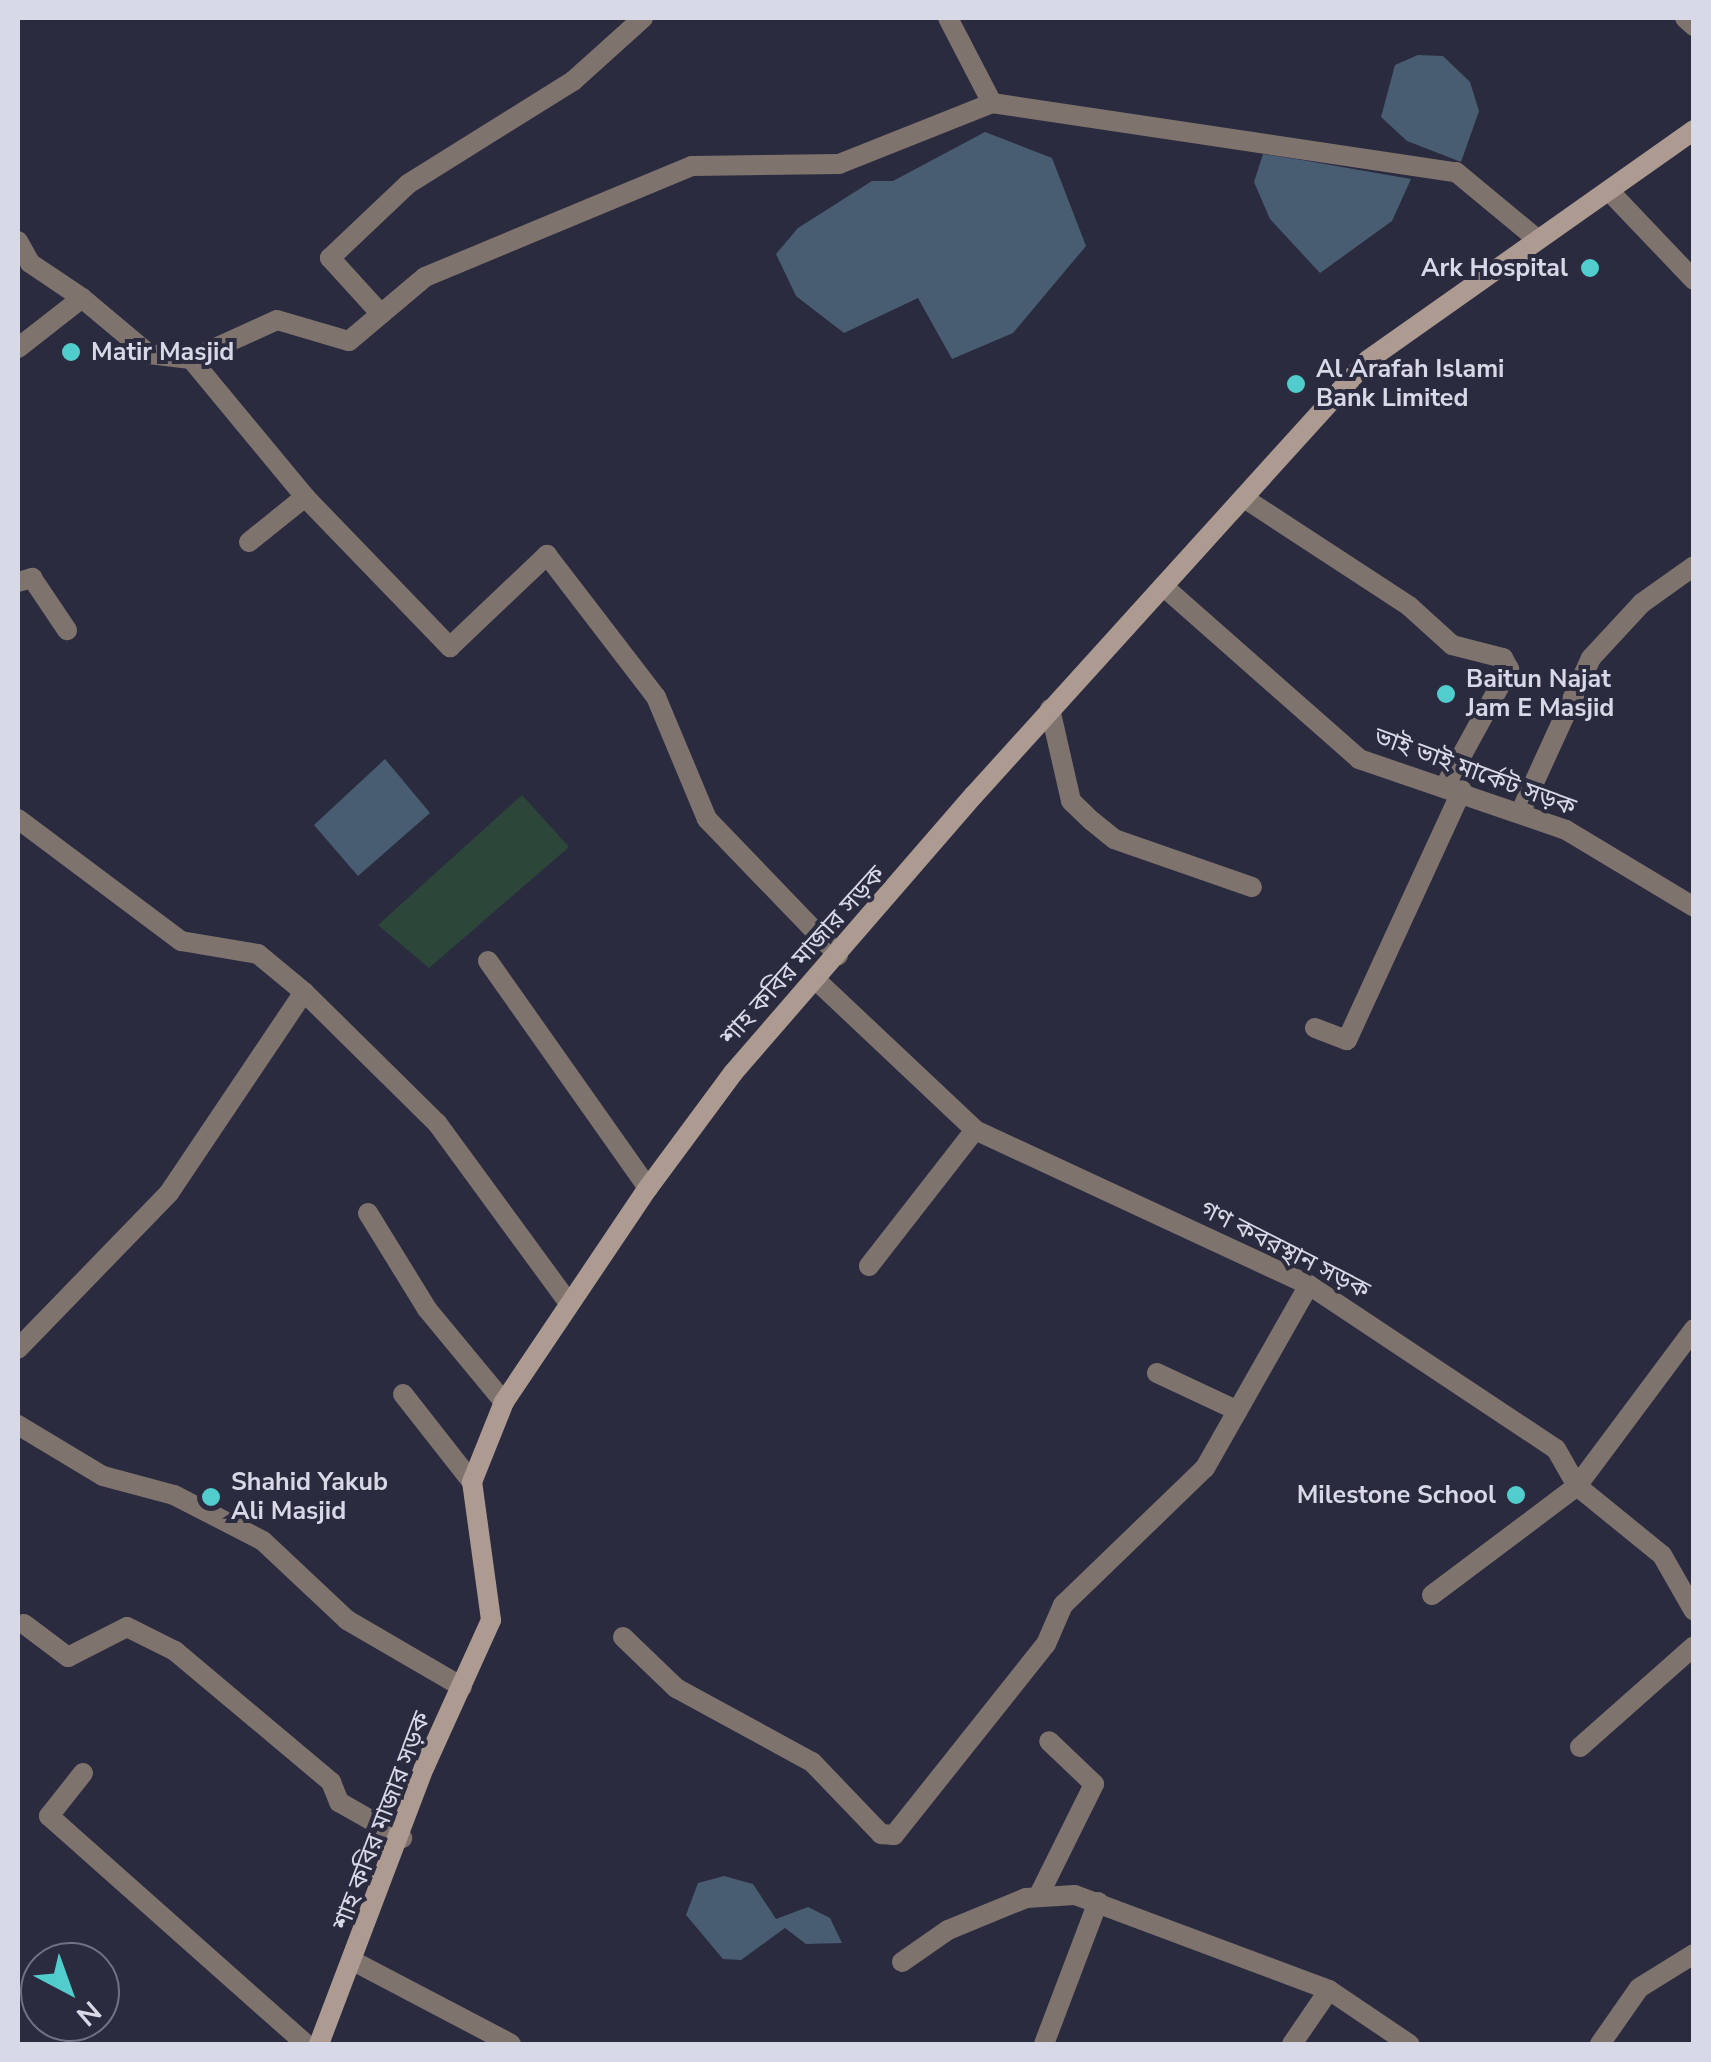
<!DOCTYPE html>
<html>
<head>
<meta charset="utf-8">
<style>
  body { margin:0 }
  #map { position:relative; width:1711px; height:2062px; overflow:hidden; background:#2b2b3f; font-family:"Nunito Sans","Noto Sans Bengali",sans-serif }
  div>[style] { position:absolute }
  .green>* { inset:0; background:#2c473a }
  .water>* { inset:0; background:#485d71 }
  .minor>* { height:20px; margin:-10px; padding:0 10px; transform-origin:10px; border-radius:10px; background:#7f736e }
  .secondary>* { height:20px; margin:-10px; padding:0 10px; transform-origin:10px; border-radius:10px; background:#ad9b92 }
  .dots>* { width:28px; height:28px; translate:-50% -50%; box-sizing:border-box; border:5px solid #2b2b3f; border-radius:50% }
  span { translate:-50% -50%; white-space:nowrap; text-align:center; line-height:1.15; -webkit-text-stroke:8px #2b2b3f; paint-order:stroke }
  .poi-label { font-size:25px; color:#d8d9e6; font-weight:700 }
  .right { translate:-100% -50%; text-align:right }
  .left { translate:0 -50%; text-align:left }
  .street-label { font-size:25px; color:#d8d9e6 }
  .frame { position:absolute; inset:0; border:20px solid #d8d9e6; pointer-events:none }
  .north { position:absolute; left:20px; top:1942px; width:100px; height:100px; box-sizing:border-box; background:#2b2b3f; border:2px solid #707182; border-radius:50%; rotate:139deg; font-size:28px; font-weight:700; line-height:40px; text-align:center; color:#d8d9e6 }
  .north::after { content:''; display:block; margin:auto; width:35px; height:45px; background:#52cdcd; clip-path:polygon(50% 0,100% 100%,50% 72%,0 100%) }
</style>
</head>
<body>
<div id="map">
  <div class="green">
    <i style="clip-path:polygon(522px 795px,569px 847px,429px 968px,378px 925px)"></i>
  </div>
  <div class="water">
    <i style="clip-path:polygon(1418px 55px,1443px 56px,1470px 82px,1479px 111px,1461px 162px,1407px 141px,1381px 117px,1395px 65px)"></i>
    <i style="clip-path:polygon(985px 132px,1052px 158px,1086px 246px,1013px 333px,952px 359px,918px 298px,844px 333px,796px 296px,776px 254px,798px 228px,872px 181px,893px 181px)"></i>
    <i style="clip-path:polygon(1263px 154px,1302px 160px,1411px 179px,1392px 221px,1320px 273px,1270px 219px,1254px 182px)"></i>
    <i style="clip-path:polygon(385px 759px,430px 813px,358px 876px,314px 825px)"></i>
    <i style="clip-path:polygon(724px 1876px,753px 1884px,776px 1919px,808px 1907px,830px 1918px,842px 1943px,806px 1944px,785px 1928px,741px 1960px,723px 1959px,686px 1915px,698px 1883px)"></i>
  </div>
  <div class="minor">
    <i style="left:948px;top:18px;width:96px;rotate:62.6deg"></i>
    <i style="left:1685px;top:18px;width:12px;rotate:42deg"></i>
    <i style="left:1612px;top:194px;width:119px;rotate:46.4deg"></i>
    <i style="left:18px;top:241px;width:25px;rotate:61deg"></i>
    <i style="left:30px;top:263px;width:63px;rotate:33.9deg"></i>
    <i style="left:381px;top:314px;width:76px;rotate:-132.3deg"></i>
    <i style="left:330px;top:258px;width:108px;rotate:-43.5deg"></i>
    <i style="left:408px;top:184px;width:195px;rotate:-32deg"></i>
    <i style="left:573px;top:81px;width:94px;rotate:-42deg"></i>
    <i style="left:18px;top:348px;width:81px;rotate:-38deg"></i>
    <i style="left:82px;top:298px;width:87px;rotate:39.9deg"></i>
    <i style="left:149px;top:354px;width:42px;rotate:6.8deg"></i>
    <i style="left:191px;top:359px;width:94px;rotate:-24.4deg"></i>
    <i style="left:277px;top:320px;width:75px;rotate:16.3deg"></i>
    <i style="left:349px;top:341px;width:99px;rotate:-40.1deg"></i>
    <i style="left:425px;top:277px;width:289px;rotate:-22.6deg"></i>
    <i style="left:692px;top:166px;width:147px;rotate:-0.8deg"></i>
    <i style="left:839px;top:164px;width:165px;rotate:-21.7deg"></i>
    <i style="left:992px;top:103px;width:469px;rotate:8.5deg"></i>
    <i style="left:1456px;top:172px;width:105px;rotate:39.6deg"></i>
    <i style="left:191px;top:359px;width:179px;rotate:50.4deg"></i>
    <i style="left:305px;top:497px;width:209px;rotate:46deg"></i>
    <i style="left:450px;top:647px;width:134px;rotate:-43.5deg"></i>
    <i style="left:547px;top:555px;width:179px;rotate:52.5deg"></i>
    <i style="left:656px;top:697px;width:132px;rotate:67.3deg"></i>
    <i style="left:707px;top:819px;width:189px;rotate:46.1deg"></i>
    <i style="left:1247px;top:500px;width:194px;rotate:33.2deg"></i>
    <i style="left:1409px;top:606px;width:58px;rotate:42.2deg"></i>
    <i style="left:1452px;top:645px;width:53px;rotate:14.3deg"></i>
    <i style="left:1503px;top:658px;width:13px;rotate:61deg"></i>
    <i style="left:1509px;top:669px;width:131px;rotate:118.7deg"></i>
    <i style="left:249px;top:542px;width:72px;rotate:-38.8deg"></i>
    <i style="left:18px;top:582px;width:15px;rotate:-16deg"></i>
    <i style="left:32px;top:578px;width:63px;rotate:56.1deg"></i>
    <i style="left:1163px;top:586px;width:261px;rotate:41.4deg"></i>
    <i style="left:1359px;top:759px;width:219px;rotate:18.9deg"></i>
    <i style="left:1566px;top:830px;width:149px;rotate:31deg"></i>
    <i style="left:1050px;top:709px;width:94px;rotate:77.1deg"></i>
    <i style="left:1071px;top:801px;width:29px;rotate:44deg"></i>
    <i style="left:1092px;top:821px;width:28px;rotate:39deg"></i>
    <i style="left:1114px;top:839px;width:146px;rotate:19.2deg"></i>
    <i style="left:1521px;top:811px;width:168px;rotate:-65.4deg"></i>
    <i style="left:1591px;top:658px;width:75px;rotate:-47.2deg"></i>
    <i style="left:1642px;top:603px;width:64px;rotate:-35.4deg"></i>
    <i style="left:18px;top:819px;width:204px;rotate:36.8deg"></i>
    <i style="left:181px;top:941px;width:78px;rotate:9.6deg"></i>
    <i style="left:258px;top:954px;width:60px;rotate:39.6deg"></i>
    <i style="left:304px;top:992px;width:242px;rotate:123.9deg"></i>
    <i style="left:169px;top:1193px;width:217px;rotate:134.1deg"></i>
    <i style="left:488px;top:961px;width:278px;rotate:54.8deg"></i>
    <i style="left:815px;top:979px;width:220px;rotate:43.3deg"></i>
    <i style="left:975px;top:1130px;width:368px;rotate:24.9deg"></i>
    <i style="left:1309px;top:1285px;width:296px;rotate:33.6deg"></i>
    <i style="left:1556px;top:1449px;width:43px;rotate:60.4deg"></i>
    <i style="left:1577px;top:1486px;width:109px;rotate:39.1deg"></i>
    <i style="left:1662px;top:1555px;width:64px;rotate:60.3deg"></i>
    <i style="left:304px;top:992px;width:187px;rotate:44.6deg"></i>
    <i style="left:437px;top:1123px;width:222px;rotate:53.8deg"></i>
    <i style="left:1315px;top:1028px;width:34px;rotate:21deg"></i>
    <i style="left:1347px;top:1040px;width:275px;rotate:-65.3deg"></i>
    <i style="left:368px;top:1213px;width:113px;rotate:58.4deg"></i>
    <i style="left:427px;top:1309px;width:121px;rotate:50.4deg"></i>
    <i style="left:869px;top:1266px;width:172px;rotate:-52.1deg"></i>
    <i style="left:1157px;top:1373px;width:89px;rotate:25.1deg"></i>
    <i style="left:403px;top:1394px;width:112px;rotate:51.9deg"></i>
    <i style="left:18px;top:1425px;width:99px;rotate:31deg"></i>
    <i style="left:103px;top:1476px;width:73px;rotate:15deg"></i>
    <i style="left:174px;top:1495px;width:100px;rotate:27.3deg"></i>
    <i style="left:263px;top:1541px;width:115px;rotate:43.2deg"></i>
    <i style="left:347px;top:1620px;width:133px;rotate:30.2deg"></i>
    <i style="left:1432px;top:1595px;width:181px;rotate:-36.9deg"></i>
    <i style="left:1577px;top:1486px;width:196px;rotate:-53.3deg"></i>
    <i style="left:24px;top:1624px;width:55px;rotate:36.9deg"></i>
    <i style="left:68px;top:1657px;width:66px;rotate:-27deg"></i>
    <i style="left:127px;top:1627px;width:54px;rotate:26.6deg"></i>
    <i style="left:175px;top:1651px;width:204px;rotate:40deg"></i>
    <i style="left:331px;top:1782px;width:22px;rotate:68deg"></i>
    <i style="left:339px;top:1802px;width:73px;rotate:29.7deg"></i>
    <i style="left:623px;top:1637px;width:74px;rotate:43.9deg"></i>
    <i style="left:676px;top:1688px;width:155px;rotate:28.6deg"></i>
    <i style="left:812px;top:1762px;width:100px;rotate:46.2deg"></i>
    <i style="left:881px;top:1834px;width:13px;rotate:4deg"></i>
    <i style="left:894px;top:1835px;width:244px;rotate:-51.5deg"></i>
    <i style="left:1046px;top:1644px;width:43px;rotate:-66.4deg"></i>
    <i style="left:1063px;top:1605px;width:197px;rotate:-44deg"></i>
    <i style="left:1205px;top:1468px;width:210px;rotate:-60.4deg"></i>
    <i style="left:1580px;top:1747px;width:152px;rotate:-41.5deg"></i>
    <i style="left:83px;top:1773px;width:55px;rotate:128.3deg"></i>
    <i style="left:49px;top:1816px;width:344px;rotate:41.6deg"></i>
    <i style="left:1038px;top:1897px;width:126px;rotate:-63.6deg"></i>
    <i style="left:1094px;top:1784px;width:62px;rotate:-136.3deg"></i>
    <i style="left:355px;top:1962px;width:176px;rotate:27.7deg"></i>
    <i style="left:902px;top:1962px;width:56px;rotate:-34.8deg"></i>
    <i style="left:948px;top:1930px;width:84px;rotate:-22.3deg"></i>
    <i style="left:1026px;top:1898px;width:49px;rotate:-3.5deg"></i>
    <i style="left:1075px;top:1895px;width:271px;rotate:20.5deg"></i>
    <i style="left:1329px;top:1990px;width:65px;rotate:124.4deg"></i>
    <i style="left:1329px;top:1990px;width:97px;rotate:34deg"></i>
    <i style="left:1044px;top:2044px;width:152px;rotate:-69.2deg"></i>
    <i style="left:1600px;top:2044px;width:68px;rotate:-55.1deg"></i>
    <i style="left:1639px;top:1988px;width:65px;rotate:-31.7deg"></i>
  </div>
  <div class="secondary">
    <i style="left:319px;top:2044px;width:295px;rotate:-69.2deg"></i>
    <i style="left:424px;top:1768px;width:162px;rotate:-65.6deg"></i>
    <i style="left:491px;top:1620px;width:139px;rotate:-97.8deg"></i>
    <i style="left:472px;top:1482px;width:86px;rotate:-68.2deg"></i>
    <i style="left:504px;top:1402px;width:258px;rotate:-56.1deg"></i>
    <i style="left:648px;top:1188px;width:143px;rotate:-53.5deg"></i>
    <i style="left:733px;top:1073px;width:368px;rotate:-49.1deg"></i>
    <i style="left:974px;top:795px;width:587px;rotate:-47.83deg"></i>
    <i style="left:1368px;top:360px;width:399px;rotate:-35.2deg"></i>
  </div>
  <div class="dots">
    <i style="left:1590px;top:268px;background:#52cdcd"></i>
    <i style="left:71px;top:352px;background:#52cdcd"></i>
    <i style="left:1296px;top:384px;background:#52cdcd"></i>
    <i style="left:1446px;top:694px;background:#52cdcd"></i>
    <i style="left:1516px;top:1495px;background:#52cdcd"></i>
    <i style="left:211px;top:1497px;background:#52cdcd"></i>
  </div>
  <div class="poi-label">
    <span class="right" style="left:1568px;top:268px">Ark Hospital</span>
    <span class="left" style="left:91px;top:352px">Matir Masjid</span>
    <span class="left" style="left:1316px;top:384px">Al Arafah Islami<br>Bank Limited</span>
    <span class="left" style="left:1466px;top:694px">Baitun Najat<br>Jam E Masjid</span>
    <span class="left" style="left:231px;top:1497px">Shahid Yakub<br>Ali Masjid</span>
    <span class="right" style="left:1496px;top:1495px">Milestone School</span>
  </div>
  <div class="street-label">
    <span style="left:1475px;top:772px;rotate:20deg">ভাই ভাই মার্কেট সড়ক</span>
    <span style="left:803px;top:956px;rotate:-48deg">শাহ কবির মাজার সড়ক</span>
    <span style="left:1285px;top:1250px;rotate:27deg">গণ কবরস্থান সড়ক</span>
    <span style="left:382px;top:1821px;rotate:-69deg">শাহ কবির মাজার সড়ক</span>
  </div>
  <div class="frame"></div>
  <div class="north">N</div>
</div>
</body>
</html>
